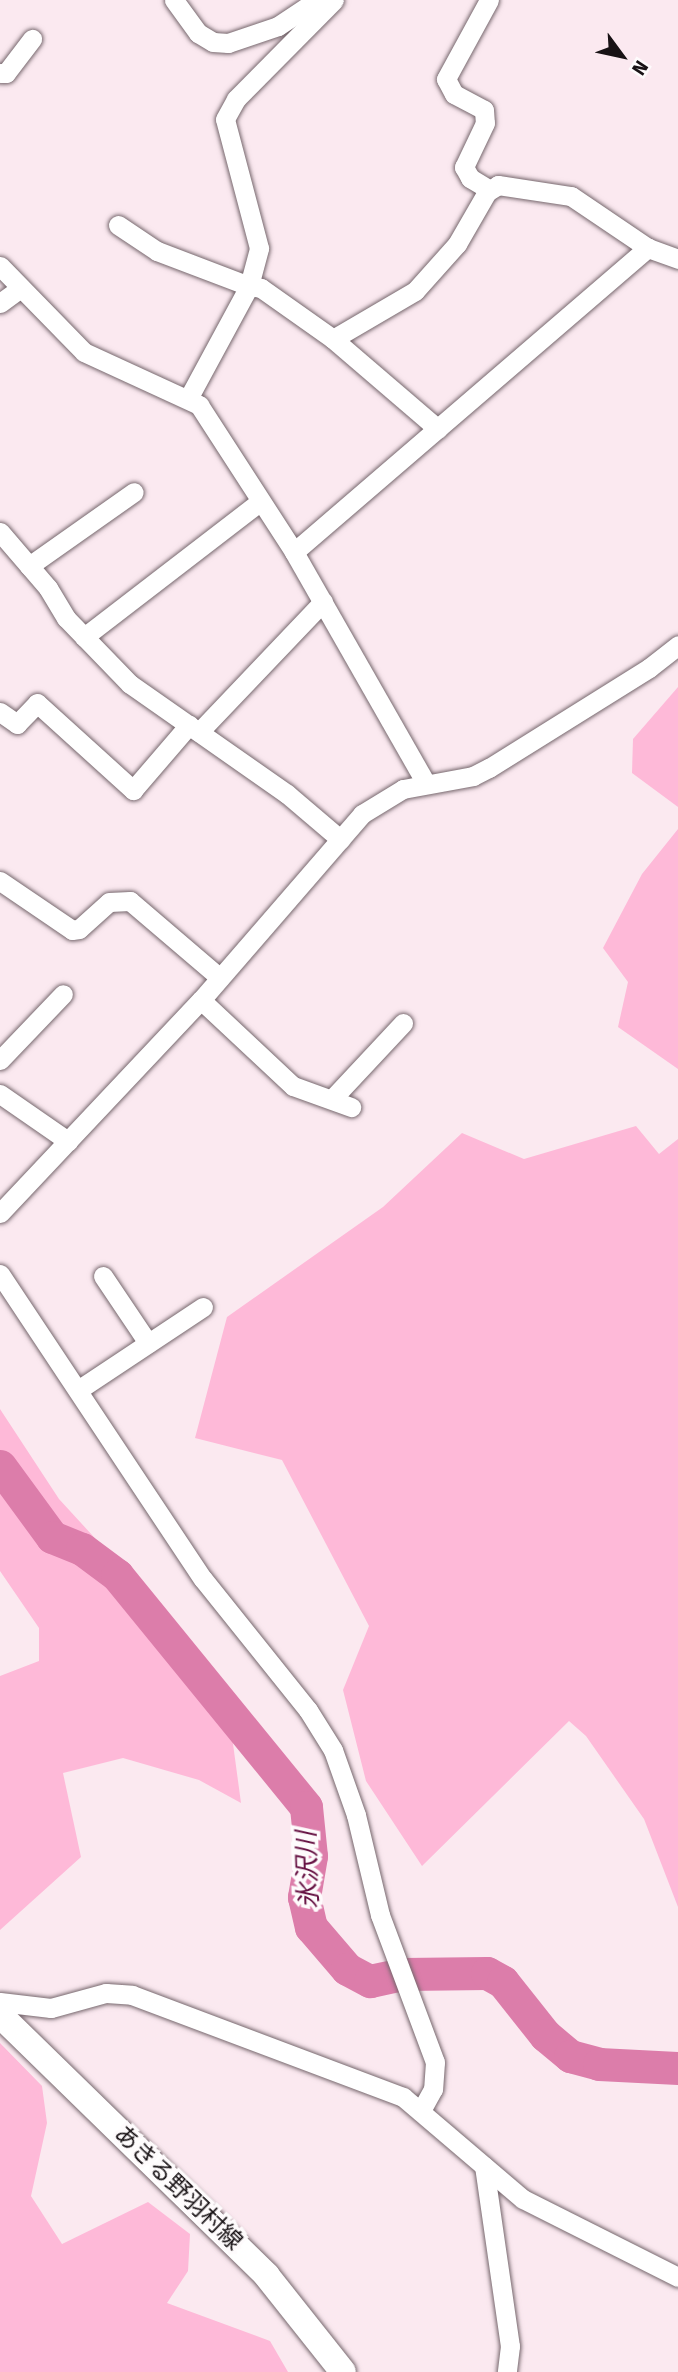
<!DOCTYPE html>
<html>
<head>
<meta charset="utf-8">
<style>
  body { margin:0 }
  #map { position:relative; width:678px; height:2372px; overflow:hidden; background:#fbe9f0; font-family:"Fira Sans","Noto Sans JP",sans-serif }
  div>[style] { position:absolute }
  .green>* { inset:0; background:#feb9d8 }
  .river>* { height:33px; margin:-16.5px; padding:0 16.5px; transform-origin:16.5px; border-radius:16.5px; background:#dc7daa }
  .roads { filter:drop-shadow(0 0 2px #76676d) drop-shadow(0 0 2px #76676d) }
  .street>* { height:19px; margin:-9.5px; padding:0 9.5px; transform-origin:9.5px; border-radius:9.5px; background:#fff }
  .secondary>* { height:26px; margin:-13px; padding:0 13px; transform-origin:13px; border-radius:13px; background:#fff }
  span { translate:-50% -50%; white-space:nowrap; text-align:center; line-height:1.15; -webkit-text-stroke:7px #fefbfc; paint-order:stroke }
  .street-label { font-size:24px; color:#181215 }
  .water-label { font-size:26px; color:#640f41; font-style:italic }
  .north { position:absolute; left:587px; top:21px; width:70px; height:70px; -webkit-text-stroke:5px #fefbfc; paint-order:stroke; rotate:123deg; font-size:19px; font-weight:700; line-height:28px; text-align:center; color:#181215 }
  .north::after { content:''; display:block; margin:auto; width:24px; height:32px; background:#181215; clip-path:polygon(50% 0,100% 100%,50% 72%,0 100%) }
</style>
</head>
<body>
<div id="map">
  <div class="green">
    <i style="clip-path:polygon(678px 687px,678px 807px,632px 773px,633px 739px)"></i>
    <i style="clip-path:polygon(678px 829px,678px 1069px,618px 1027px,628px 982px,603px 948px,642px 874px)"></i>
    <i style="clip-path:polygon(636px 1126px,659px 1154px,678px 1139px,678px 1907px,644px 1819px,586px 1736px,569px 1721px,422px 1866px,366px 1781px,343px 1690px,369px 1626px,282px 1460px,195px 1438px,227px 1317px,383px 1207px,462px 1133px,524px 1159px)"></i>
    <i style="clip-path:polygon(0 1409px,59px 1499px,126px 1572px,231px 1729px,241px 1803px,199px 1780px,123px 1758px,63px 1773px,81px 1857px,0 1930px,0 1676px,39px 1661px,39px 1628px,0 1571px)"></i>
    <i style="clip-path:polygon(0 2043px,42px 2086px,47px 2123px,31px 2196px,62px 2244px,148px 2202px,190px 2234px,188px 2271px,167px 2303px,270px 2341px,288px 2372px,0 2372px)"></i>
  </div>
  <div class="river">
    <i style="left:0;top:1466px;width:88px;rotate:53.8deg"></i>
    <i style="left:52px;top:1537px;width:32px;rotate:22deg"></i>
    <i style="left:82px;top:1549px;width:44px;rotate:36.6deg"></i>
    <i style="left:117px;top:1575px;width:299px;rotate:50.8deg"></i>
    <i style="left:306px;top:1807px;width:49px;rotate:84.2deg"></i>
    <i style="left:311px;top:1856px;width:42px;rotate:99.7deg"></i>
    <i style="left:304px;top:1897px;width:31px;rotate:77deg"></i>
    <i style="left:311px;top:1927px;width:55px;rotate:49.4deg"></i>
    <i style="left:347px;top:1969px;width:26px;rotate:28deg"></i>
    <i style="left:370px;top:1981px;width:35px;rotate:-12deg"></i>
    <i style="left:404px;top:1974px;width:83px;rotate:-0.7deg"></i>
    <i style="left:487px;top:1973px;width:18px;rotate:29deg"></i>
    <i style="left:503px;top:1982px;width:68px;rotate:51.6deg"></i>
    <i style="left:545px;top:2035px;width:33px;rotate:40deg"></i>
    <i style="left:570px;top:2056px;width:30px;rotate:15deg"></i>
    <i style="left:599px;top:2064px;width:79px;rotate:2.9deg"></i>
  </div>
  <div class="roads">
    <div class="street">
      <i style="left:174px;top:0;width:41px;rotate:54deg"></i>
      <i style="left:198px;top:33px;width:17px;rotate:31deg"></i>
      <i style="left:213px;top:42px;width:15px;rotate:4deg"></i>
      <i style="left:228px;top:43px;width:53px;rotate:-18.8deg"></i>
      <i style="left:278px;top:26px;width:47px;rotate:-33.7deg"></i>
      <i style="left:489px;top:0;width:90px;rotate:118.6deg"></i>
      <i style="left:446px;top:79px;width:17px;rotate:62deg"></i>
      <i style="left:454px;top:94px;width:34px;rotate:28deg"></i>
      <i style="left:484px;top:110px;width:13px;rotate:86deg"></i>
      <i style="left:485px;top:123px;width:49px;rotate:115.5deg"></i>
      <i style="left:464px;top:167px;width:13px;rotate:61deg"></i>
      <i style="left:470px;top:178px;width:23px;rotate:31deg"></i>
      <i style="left:0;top:73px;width:6px"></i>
      <i style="left:6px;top:73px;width:43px;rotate:-52.6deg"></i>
      <i style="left:118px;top:225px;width:47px;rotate:33.7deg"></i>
      <i style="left:157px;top:251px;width:98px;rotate:20.8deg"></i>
      <i style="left:249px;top:286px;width:39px;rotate:-75deg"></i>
      <i style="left:259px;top:248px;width:133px;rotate:-104.8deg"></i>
      <i style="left:225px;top:119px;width:23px;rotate:-61deg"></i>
      <i style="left:236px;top:99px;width:139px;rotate:-45.3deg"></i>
      <i style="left:0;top:266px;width:120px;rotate:45.7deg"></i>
      <i style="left:84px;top:352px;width:127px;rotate:24.7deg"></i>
      <i style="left:199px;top:405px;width:175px;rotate:57.1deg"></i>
      <i style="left:294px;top:552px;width:265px;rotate:60.3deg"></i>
      <i style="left:0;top:303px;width:24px;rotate:-36deg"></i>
      <i style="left:333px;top:339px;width:138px;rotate:40.6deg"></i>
      <i style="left:189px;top:397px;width:126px;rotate:-61.6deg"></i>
      <i style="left:249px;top:286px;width:12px;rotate:9deg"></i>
      <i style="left:261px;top:288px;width:88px;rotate:35.3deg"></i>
      <i style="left:333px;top:339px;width:95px;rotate:-30.3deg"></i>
      <i style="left:415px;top:291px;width:63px;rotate:-48.2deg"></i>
      <i style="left:457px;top:244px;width:60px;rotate:-60deg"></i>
      <i style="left:487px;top:192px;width:13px;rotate:-32deg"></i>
      <i style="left:498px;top:185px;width:74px;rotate:8.6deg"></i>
      <i style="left:571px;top:196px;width:93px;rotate:34deg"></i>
      <i style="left:0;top:532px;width:74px;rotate:49.4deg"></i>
      <i style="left:48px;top:588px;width:35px;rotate:59deg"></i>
      <i style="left:66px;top:618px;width:92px;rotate:45.9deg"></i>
      <i style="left:130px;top:684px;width:192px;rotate:35deg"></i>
      <i style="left:287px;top:794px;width:70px;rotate:40.3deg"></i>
      <i style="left:294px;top:552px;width:467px;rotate:-40.7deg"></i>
      <i style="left:648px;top:248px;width:32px;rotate:20deg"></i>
      <i style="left:29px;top:566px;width:128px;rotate:-35.2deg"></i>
      <i style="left:84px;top:637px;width:221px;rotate:-37.6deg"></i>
      <i style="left:0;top:712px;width:21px;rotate:35deg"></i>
      <i style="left:17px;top:724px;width:29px;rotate:-46deg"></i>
      <i style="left:37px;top:703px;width:130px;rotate:42.2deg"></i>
      <i style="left:133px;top:790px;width:86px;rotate:-49.3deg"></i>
      <i style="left:199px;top:732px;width:180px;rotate:-46.4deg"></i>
      <i style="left:0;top:881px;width:87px;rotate:34.2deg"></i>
      <i style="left:72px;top:930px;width:7px;rotate:-8deg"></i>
      <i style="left:79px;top:929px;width:40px;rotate:-42deg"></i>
      <i style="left:109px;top:902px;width:21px;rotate:-3deg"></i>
      <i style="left:130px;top:901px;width:118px;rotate:40.5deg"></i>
      <i style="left:201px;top:1000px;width:126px;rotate:43.1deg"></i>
      <i style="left:293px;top:1086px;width:62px;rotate:19.9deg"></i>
      <i style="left:0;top:1060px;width:91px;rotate:-46.3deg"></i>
      <i style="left:0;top:1094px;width:83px;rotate:34.7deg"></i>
      <i style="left:332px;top:1099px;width:104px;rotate:-46.9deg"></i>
      <i style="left:0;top:1213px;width:293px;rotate:-46.7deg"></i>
      <i style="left:201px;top:1000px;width:246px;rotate:-49.1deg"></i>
      <i style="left:362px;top:814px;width:48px;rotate:-31.4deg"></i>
      <i style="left:403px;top:789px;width:71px;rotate:-10.5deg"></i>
      <i style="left:473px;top:776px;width:18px;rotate:-27deg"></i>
      <i style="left:489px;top:768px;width:189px;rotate:-32deg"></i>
      <i style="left:649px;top:668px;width:37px;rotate:-38deg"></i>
      <i style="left:0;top:1274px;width:366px;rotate:56.4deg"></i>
      <i style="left:203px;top:1579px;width:168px;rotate:51.3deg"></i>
      <i style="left:308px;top:1710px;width:47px;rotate:58deg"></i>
      <i style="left:333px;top:1750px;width:69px;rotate:70.5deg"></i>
      <i style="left:356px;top:1815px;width:103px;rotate:76.5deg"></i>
      <i style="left:380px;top:1915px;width:157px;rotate:69.5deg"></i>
      <i style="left:435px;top:2062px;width:27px;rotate:94deg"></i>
      <i style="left:433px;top:2089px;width:25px;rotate:119deg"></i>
      <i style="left:103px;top:1276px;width:81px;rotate:56.1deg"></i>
      <i style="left:78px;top:1390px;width:150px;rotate:-33.6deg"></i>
      <i style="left:0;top:2002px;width:51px;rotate:6.7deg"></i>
      <i style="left:51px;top:2008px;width:57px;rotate:-15.3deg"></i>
      <i style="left:106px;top:1993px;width:26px;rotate:4deg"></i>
      <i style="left:132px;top:1995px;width:290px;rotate:20.6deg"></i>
      <i style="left:403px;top:2097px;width:157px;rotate:40.4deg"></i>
      <i style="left:523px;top:2199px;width:174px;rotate:26.7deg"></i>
      <i style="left:484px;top:2166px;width:182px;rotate:81.8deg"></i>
      <i style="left:510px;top:2346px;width:26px;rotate:97deg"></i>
    </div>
    <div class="secondary">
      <i style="left:0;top:2015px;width:373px;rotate:44.3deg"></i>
      <i style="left:267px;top:2276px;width:122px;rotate:51.6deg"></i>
    </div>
  </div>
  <div class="street-label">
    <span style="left:178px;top:2188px;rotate:44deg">あきる野羽村線</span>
  </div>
  <div class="water-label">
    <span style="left:308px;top:1870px;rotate:-92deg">氷沢川</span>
  </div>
  <div class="north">N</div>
</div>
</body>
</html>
